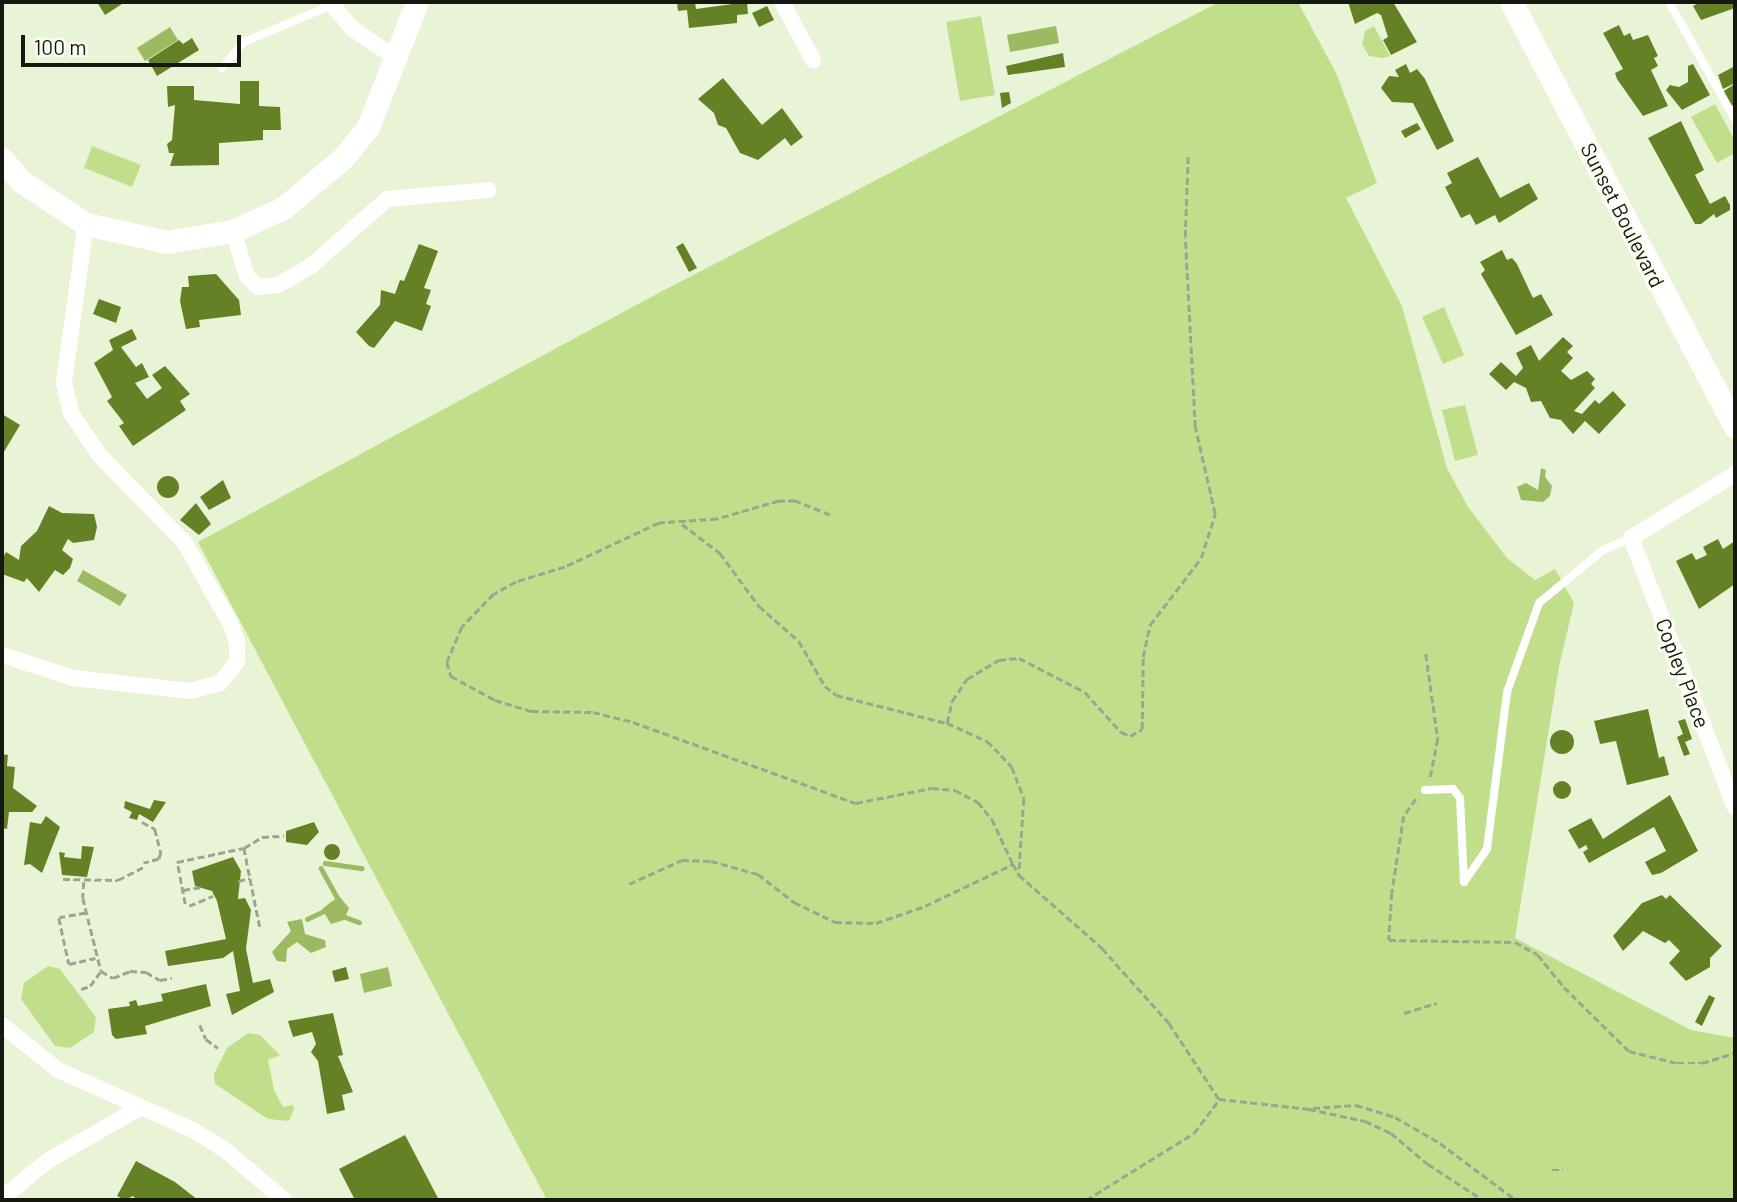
<!DOCTYPE html>
<html>
<head>
<meta charset="utf-8">
<style>
  body { margin:0 }
  #map { position:relative; width:1737px; height:1202px; overflow:hidden; background:#e9f4d7; font-family:Barlow,sans-serif }
  div>[style] { position:absolute }
  .green>* { inset:0; background:#c1df8b }
  .water>* { inset:0; background:#9bba61 }
  .stream>* { height:4.5px; margin:-2.25px; padding:0 2.25px; transform-origin:2.25px; border-radius:2.25px; background:#9bba61 }
  .building>* { inset:0; background:#658126 }
  .round { border-radius:50% }
  .path>* { height:2.5px; margin-top:-1.25px; transform-origin:0; background:repeating-linear-gradient(90deg,#9da58f 0 7px,transparent 0 10.5px) }
  .lane>* { height:8px; margin:-4px; padding:0 4px; transform-origin:4px; border-radius:4px; background:#fff }
  .street>* { height:16px; margin:-8px; padding:0 8px; transform-origin:8px; border-radius:8px; background:#fff }
  .secondary>* { height:23px; margin:-11.5px; padding:0 11.5px; transform-origin:11.5px; border-radius:11.5px; background:#fff }
  span { translate:-50% -50%; white-space:nowrap; text-align:center; line-height:1.15; -webkit-text-stroke:6px #fafef3; paint-order:stroke }
  .street-label { font-size:21px; color:#14180e }
  .frame { position:absolute; inset:0; border:4px solid #14180e; pointer-events:none }
  .scale { position:absolute; left:21px; top:35px; width:220px; height:32px; box-sizing:border-box; border:4px solid #14180e; border-top:0; padding-left:9px; font-size:21px; line-height:24px; white-space:nowrap; color:#14180e; -webkit-text-stroke:5px #fafef3; paint-order:stroke }
</style>
</head>
<body>
<div id="map">
  <div class="green">
    <i style="clip-path:polygon(1219px 2px,1298px 2px,1337px 75px,1377px 183px,1346px 198px,1402px 306px,1447px 468px,1468px 507px,1507px 558px,1535px 580px,1555px 569px,1574px 603px,1559px 667px,1515px 938px,1691px 1030px,1735px 1038px,1735px 1200px,547px 1200px,198px 542px,651px 297px)"></i>
    <i style="clip-path:polygon(981px 16px,995px 95px,960px 101px,946px 22px)"></i>
    <i style="clip-path:polygon(1374px 26px,1390px 56px,1383px 58px,1369px 56px,1362px 44px,1365px 31px)"></i>
    <i style="clip-path:polygon(1715px 104px,1735px 141px,1735px 153px,1717px 163px,1691px 117px)"></i>
    <i style="clip-path:polygon(92px 146px,141px 165px,132px 187px,84px 168px)"></i>
    <i style="clip-path:polygon(1444px 307px,1464px 355px,1443px 364px,1422px 317px)"></i>
    <i style="clip-path:polygon(1465px 405px,1478px 455px,1455px 461px,1442px 410px)"></i>
    <i style="clip-path:polygon(48px 966px,60px 969px,96px 1017px,94px 1032px,70px 1048px,55px 1046px,21px 999px,24px 983px)"></i>
    <i style="clip-path:polygon(248px 1033px,260px 1035px,280px 1055px,268px 1060px,274px 1090px,283px 1107px,293px 1105px,294px 1109px,289px 1121px,268px 1119px,215px 1084px,214px 1074px,227px 1048px)"></i>
  </div>
  <div class="water">
    <i style="clip-path:polygon(1056px 26px,1059px 43px,1010px 52px,1007px 35px)"></i>
    <i style="clip-path:polygon(170px 27px,178px 40px,145px 61px,137px 48px)"></i>
    <i style="clip-path:polygon(1541px 468px,1546px 470px,1545px 477px,1552px 486px,1550px 496px,1543px 502px,1521px 500px,1517px 487px,1526px 483px,1538px 490px)"></i>
    <i style="clip-path:polygon(83px 570px,127px 595px,120px 606px,77px 581px)"></i>
    <i style="clip-path:polygon(339px 896px,349px 908px,344px 920px,331px 924px,322px 909px)"></i>
    <i style="clip-path:polygon(302px 919px,305px 934px,325px 940px,326px 947px,311px 953px,297px 942px,287px 949px,286px 962px,277px 961px,272px 952px,291px 931px,287px 922px)"></i>
    <i style="clip-path:polygon(388px 967px,392px 986px,364px 993px,360px 974px)"></i>
  </div>
  <div class="stream">
    <i style="left:325px;top:863px;width:37px;rotate:8deg"></i>
    <i style="left:321px;top:868px;width:33px;rotate:61deg"></i>
    <i style="left:345px;top:917px;width:15px;rotate:20deg"></i>
    <i style="left:307px;top:919px;width:17px;rotate:-25deg"></i>
  </div>
  <div class="building">
    <i style="clip-path:polygon(97px 2px,125px 2px,105px 15px)"></i>
    <i style="clip-path:polygon(677px 2px,695px 2px,696px 9px,747px 2px,748px 14px,737px 15px,737px 23px,689px 28px,687px 10px,678px 11px)"></i>
    <i style="clip-path:polygon(1348px 2px,1393px 2px,1417px 42px,1391px 55px,1383px 40px,1388px 37px,1381px 15px,1377px 13px,1355px 24px)"></i>
    <i style="clip-path:polygon(1700px 2px,1735px 2px,1735px 8px,1701px 20px,1693px 6px)"></i>
    <i style="clip-path:polygon(767px 6px,774px 20px,759px 27px,752px 13px)"></i>
    <i style="clip-path:polygon(1619px 25px,1624px 36px,1630px 33px,1633px 40px,1648px 35px,1658px 56px,1654px 58px,1658px 66px,1651px 70px,1668px 106px,1643px 116px,1617px 79px,1615px 73px,1623px 69px,1603px 33px)"></i>
    <i style="clip-path:polygon(192px 38px,199px 50px,157px 76px,148px 60px,179px 40px,183px 44px)"></i>
    <i style="clip-path:polygon(1063px 53px,1065px 67px,1008px 75px,1006px 66px)"></i>
    <i style="clip-path:polygon(1406px 64px,1410px 73px,1417px 69px,1425px 79px,1454px 141px,1437px 150px,1413px 103px,1392px 102px,1381px 88px,1389px 76px,1399px 77px,1395px 70px)"></i>
    <i style="clip-path:polygon(1693px 64px,1710px 95px,1682px 110px,1666px 90px,1670px 85px,1679px 87px,1688px 82px,1688px 66px)"></i>
    <i style="clip-path:polygon(1735px 66px,1735px 83px,1723px 89px,1718px 75px)"></i>
    <i style="clip-path:polygon(723px 78px,762px 125px,782px 108px,803px 137px,791px 146px,785px 138px,758px 160px,740px 153px,726px 128px,718px 125px,714px 113px,698px 99px)"></i>
    <i style="clip-path:polygon(240px 81px,259px 81px,259px 106px,280px 107px,281px 130px,263px 130px,263px 140px,219px 143px,219px 165px,170px 166px,174px 153px,169px 153px,167px 144px,172px 140px,175px 105px,168px 107px,167px 86px,194px 86px,194px 100px,240px 104px)"></i>
    <i style="clip-path:polygon(1735px 84px,1735px 104px,1730px 107px,1722px 92px)"></i>
    <i style="clip-path:polygon(1009px 92px,1011px 103px,1002px 108px,1000px 93px)"></i>
    <i style="clip-path:polygon(1681px 121px,1704px 170px,1695px 175px,1710px 204px,1725px 196px,1730px 205px,1730px 210px,1716px 218px,1714px 214px,1701px 224px,1695px 224px,1648px 138px)"></i>
    <i style="clip-path:polygon(1417px 123px,1421px 129px,1405px 138px,1401px 131px)"></i>
    <i style="clip-path:polygon(1478px 157px,1500px 198px,1529px 183px,1538px 199px,1499px 223px,1495px 215px,1476px 225px,1470px 214px,1461px 218px,1445px 187px,1452px 183px,1447px 173px)"></i>
    <i style="clip-path:polygon(683px 243px,697px 268px,689px 272px,676px 247px)"></i>
    <i style="clip-path:polygon(419px 244px,438px 251px,424px 288px,431px 290px,426px 304px,431px 306px,422px 331px,395px 321px,374px 348px,369px 346px,356px 332px,380px 305px,381px 290px,395px 294px,400px 280px,404px 281px)"></i>
    <i style="clip-path:polygon(1502px 250px,1507px 260px,1512px 258px,1517px 264px,1533px 298px,1541px 294px,1553px 315px,1516px 335px,1481px 274px,1485px 270px,1480px 262px)"></i>
    <i style="clip-path:polygon(216px 274px,239px 300px,241px 315px,199px 320px,200px 327px,186px 329px,180px 301px,182px 287px,189px 287px,188px 276px)"></i>
    <i style="clip-path:polygon(99px 299px,121px 307px,116px 323px,93px 314px)"></i>
    <i style="clip-path:polygon(132px 329px,137px 339px,121px 347px,136px 367px,142px 363px,149px 377px,135px 383px,147px 399px,162px 388px,152px 375px,165px 366px,190px 394px,180px 401px,186px 410px,133px 446px,119px 426px,124px 423px,107px 401px,112px 397px,94px 363px,113px 350px,109px 340px)"></i>
    <i style="clip-path:polygon(1563px 337px,1573px 346px,1567px 352px,1573px 358px,1561px 371px,1571px 380px,1587px 371px,1595px 379px,1591px 384px,1595px 388px,1574px 411px,1582px 414px,1595px 400px,1599px 404px,1613px 391px,1626px 405px,1599px 434px,1585px 421px,1573px 434px,1561px 420px,1550px 418px,1541px 401px,1531px 402px,1526px 388px,1514px 382px,1506px 390px,1489px 374px,1501px 362px,1516px 376px,1523px 368px,1516px 353px,1531px 345px,1539px 361px)"></i>
    <i style="clip-path:polygon(2px 414px,20px 425px,2px 455px)"></i>
    <i class="round" style="left:157px;top:476px;width:22px;height:22px"></i>
    <i style="clip-path:polygon(223px 480px,231px 498px,209px 510px,200px 497px)"></i>
    <i style="clip-path:polygon(196px 503px,211px 524px,199px 535px,180px 520px)"></i>
    <i style="clip-path:polygon(49px 506px,62px 513px,94px 514px,97px 527px,94px 540px,73px 543px,68px 539px,62px 550px,73px 559px,70px 568px,63px 575px,55px 570px,39px 592px,27px 578px,24px 582px,2px 574px,2px 559px,6px 552px,19px 560px,21px 546px,37px 531px)"></i>
    <i style="clip-path:polygon(1718px 539px,1723px 549px,1735px 541px,1735px 584px,1699px 609px,1676px 561px,1692px 553px,1696px 560px,1707px 555px,1703px 547px)"></i>
    <i style="clip-path:polygon(1648px 709px,1659px 758px,1664px 756px,1669px 775px,1627px 785px,1616px 741px,1600px 744px,1594px 721px)"></i>
    <i style="clip-path:polygon(1685px 719px,1692px 739px,1685px 742px,1690px 754px,1684px 756px,1677px 737px,1683px 734px,1678px 721px)"></i>
    <i class="round" style="left:1550px;top:730px;width:24px;height:24px"></i>
    <i style="clip-path:polygon(2px 754px,8px 755px,7px 766px,15px 767px,13px 788px,37px 806px,32px 812px,9px 812px,7px 829px,2px 828px)"></i>
    <i class="round" style="left:1553px;top:781px;width:18px;height:18px"></i>
    <i style="clip-path:polygon(1670px 795px,1698px 851px,1661px 873px,1652px 875px,1645px 862px,1666px 851px,1654px 827px,1589px 863px,1583px 852px,1588px 849px,1586px 845px,1579px 849px,1568px 830px,1591px 818px,1603px 839px)"></i>
    <i style="clip-path:polygon(154px 800px,166px 802px,153px 822px,139px 814px,137px 820px,129px 818px,132px 812px,124px 808px,125px 801px,150px 809px)"></i>
    <i style="clip-path:polygon(46px 816px,60px 827px,42px 873px,30px 864px,24px 865px,30px 822px,41px 824px)"></i>
    <i style="clip-path:polygon(314px 822px,319px 832px,307px 845px,286px 842px,286px 831px)"></i>
    <i class="round" style="left:324px;top:844px;width:16px;height:16px"></i>
    <i style="clip-path:polygon(82px 846px,94px 847px,87px 877px,62px 875px,59px 852px,65px 853px,64px 857px,81px 859px)"></i>
    <i style="clip-path:polygon(233px 857px,241px 871px,238px 899px,245px 898px,251px 910px,246px 949px,253px 983px,270px 979px,274px 992px,232px 1015px,226px 994px,240px 991px,233px 951px,223px 958px,168px 966px,165px 951px,226px 939px,217px 901px,212px 891px,195px 886px,192px 871px)"></i>
    <i style="clip-path:polygon(1662px 895px,1666px 899px,1670px 895px,1722px 946px,1710px 958px,1710px 967px,1686px 981px,1669px 963px,1680px 951px,1669px 940px,1665px 943px,1643px 931px,1623px 951px,1613px 936px,1642px 903px)"></i>
    <i style="clip-path:polygon(346px 967px,349px 979px,335px 982px,332px 971px)"></i>
    <i style="clip-path:polygon(206px 984px,211px 1006px,145px 1026px,147px 1034px,116px 1039px,112px 1035px,108px 1009px,130px 1006px,129px 1002px,136px 1000px,138px 1006px,163px 1001px,161px 994px)"></i>
    <i style="clip-path:polygon(1709px 995px,1715px 998px,1702px 1026px,1695px 1022px)"></i>
    <i style="clip-path:polygon(333px 1013px,343px 1055px,338px 1056px,353px 1092px,342px 1095px,345px 1110px,327px 1114px,318px 1061px,311px 1052px,316px 1044px,312px 1032px,293px 1037px,288px 1021px)"></i>
    <i style="clip-path:polygon(405px 1135px,439px 1200px,355px 1200px,339px 1169px)"></i>
    <i style="clip-path:polygon(136px 1161px,175px 1182px,198px 1200px,137px 1200px,133px 1196px,125px 1200px,117px 1196px)"></i>
  </div>
  <div class="path">
    <i style="left:830px;top:515px;width:38px;rotate:-158deg"></i>
    <i style="left:795px;top:501px;width:16px;rotate:180deg"></i>
    <i style="left:779px;top:501px;width:65px;rotate:163.8deg"></i>
    <i style="left:717px;top:519px;width:58px;rotate:176.1deg"></i>
    <i style="left:659px;top:523px;width:104px;rotate:154.9deg"></i>
    <i style="left:565px;top:567px;width:51px;rotate:163deg"></i>
    <i style="left:516px;top:582px;width:25px;rotate:151deg"></i>
    <i style="left:494px;top:594px;width:46px;rotate:134.1deg"></i>
    <i style="left:462px;top:627px;width:38px;rotate:113deg"></i>
    <i style="left:447px;top:662px;width:15px;rotate:74deg"></i>
    <i style="left:451px;top:676px;width:50px;rotate:28.6deg"></i>
    <i style="left:495px;top:700px;width:39px;rotate:17deg"></i>
    <i style="left:532px;top:711px;width:61px;rotate:0.9deg"></i>
    <i style="left:593px;top:712px;width:41px;rotate:14deg"></i>
    <i style="left:633px;top:722px;width:237px;rotate:20deg"></i>
    <i style="left:856px;top:803px;width:77px;rotate:-11.2deg"></i>
    <i style="left:932px;top:788px;width:23px;rotate:5deg"></i>
    <i style="left:955px;top:790px;width:26px;rotate:28deg"></i>
    <i style="left:978px;top:802px;width:22px;rotate:51deg"></i>
    <i style="left:992px;top:819px;width:50px;rotate:65deg"></i>
    <i style="left:682px;top:524px;width:48px;rotate:37.3deg"></i>
    <i style="left:720px;top:553px;width:66px;rotate:53.7deg"></i>
    <i style="left:759px;top:606px;width:53px;rotate:41.2deg"></i>
    <i style="left:799px;top:641px;width:52px;rotate:60deg"></i>
    <i style="left:825px;top:686px;width:14px;rotate:39deg"></i>
    <i style="left:836px;top:695px;width:114px;rotate:14.2deg"></i>
    <i style="left:947px;top:723px;width:44px;rotate:24.2deg"></i>
    <i style="left:987px;top:741px;width:20px;rotate:45deg"></i>
    <i style="left:1001px;top:755px;width:16px;rotate:47deg"></i>
    <i style="left:1012px;top:767px;width:34px;rotate:69deg"></i>
    <i style="left:1024px;top:799px;width:76px;rotate:93.8deg"></i>
    <i style="left:1426px;top:654px;width:86px;rotate:82deg"></i>
    <i style="left:1438px;top:739px;width:41px;rotate:101.3deg"></i>
    <i style="left:947px;top:723px;width:23px;rotate:-77deg"></i>
    <i style="left:952px;top:701px;width:27px;rotate:-56deg"></i>
    <i style="left:967px;top:679px;width:37px;rotate:-31deg"></i>
    <i style="left:999px;top:660px;width:20px;rotate:-6deg"></i>
    <i style="left:1019px;top:658px;width:74px;rotate:27.3deg"></i>
    <i style="left:1085px;top:692px;width:54px;rotate:48deg"></i>
    <i style="left:1121px;top:732px;width:10px;rotate:24deg"></i>
    <i style="left:1130px;top:736px;width:14px;rotate:-30deg"></i>
    <i style="left:1142px;top:729px;width:72px;rotate:-89.2deg"></i>
    <i style="left:1143px;top:657px;width:33px;rotate:-78deg"></i>
    <i style="left:1150px;top:625px;width:84px;rotate:-52.7deg"></i>
    <i style="left:1201px;top:558px;width:46px;rotate:-72.3deg"></i>
    <i style="left:1215px;top:514px;width:89px;rotate:-102.9deg"></i>
    <i style="left:1195px;top:427px;width:190px;rotate:-93deg"></i>
    <i style="left:1185px;top:237px;width:83px;rotate:-87.9deg"></i>
    <i style="left:1416px;top:799px;width:21px;rotate:125deg"></i>
    <i style="left:1404px;top:816px;width:78px;rotate:98.9deg"></i>
    <i style="left:1392px;top:893px;width:47px;rotate:93.7deg"></i>
    <i style="left:1389px;top:940px;width:126px;rotate:0.9deg"></i>
    <i style="left:1515px;top:942px;width:26px;rotate:29deg"></i>
    <i style="left:1538px;top:955px;width:41px;rotate:50.9deg"></i>
    <i style="left:1564px;top:987px;width:91px;rotate:44.6deg"></i>
    <i style="left:1629px;top:1051px;width:49px;rotate:14deg"></i>
    <i style="left:1677px;top:1063px;width:25px"></i>
    <i style="left:1702px;top:1063px;width:34px;rotate:-17deg"></i>
    <i style="left:142px;top:822px;width:15px;rotate:28deg"></i>
    <i style="left:155px;top:829px;width:25px;rotate:76deg"></i>
    <i style="left:161px;top:853px;width:6px;rotate:108deg"></i>
    <i style="left:159px;top:859px;width:16px;rotate:165deg"></i>
    <i style="left:244px;top:848px;width:21px;rotate:-31deg"></i>
    <i style="left:262px;top:837px;width:22px;rotate:-3deg"></i>
    <i style="left:63px;top:879px;width:55px;rotate:1deg"></i>
    <i style="left:118px;top:880px;width:31px;rotate:-27deg"></i>
    <i style="left:238px;top:881px;width:12px;rotate:-14deg"></i>
    <i style="left:84px;top:882px;width:16px;rotate:94deg"></i>
    <i style="left:83px;top:898px;width:75px;rotate:76.1deg"></i>
    <i style="left:101px;top:971px;width:14px;rotate:30deg"></i>
    <i style="left:113px;top:978px;width:18px;rotate:-22deg"></i>
    <i style="left:130px;top:971px;width:16px;rotate:4deg"></i>
    <i style="left:146px;top:972px;width:16px;rotate:30deg"></i>
    <i style="left:160px;top:980px;width:12px;rotate:-9deg"></i>
    <i style="left:629px;top:884px;width:58px;rotate:-24.4deg"></i>
    <i style="left:682px;top:860px;width:29px;rotate:2deg"></i>
    <i style="left:711px;top:861px;width:49px;rotate:15.5deg"></i>
    <i style="left:758px;top:874px;width:46px;rotate:37.9deg"></i>
    <i style="left:794px;top:902px;width:46px;rotate:26deg"></i>
    <i style="left:835px;top:922px;width:41px;rotate:1.4deg"></i>
    <i style="left:876px;top:923px;width:52px;rotate:-19.1deg"></i>
    <i style="left:925px;top:906px;width:98px;rotate:-25.5deg"></i>
    <i style="left:1013px;top:864px;width:13px;rotate:61deg"></i>
    <i style="left:1019px;top:875px;width:111px;rotate:41.3deg"></i>
    <i style="left:1102px;top:948px;width:101px;rotate:48.2deg"></i>
    <i style="left:1169px;top:1023px;width:91px;rotate:56.7deg"></i>
    <i style="left:1219px;top:1099px;width:91px;rotate:6.3deg"></i>
    <i style="left:1309px;top:1109px;width:57px;rotate:12.1deg"></i>
    <i style="left:1365px;top:1121px;width:29px;rotate:25deg"></i>
    <i style="left:1391px;top:1133px;width:48px;rotate:40deg"></i>
    <i style="left:1428px;top:1164px;width:66px;rotate:33.2deg"></i>
    <i style="left:183px;top:890px;width:18px;rotate:-9deg"></i>
    <i style="left:185px;top:904px;width:43px;rotate:-100.8deg"></i>
    <i style="left:177px;top:862px;width:68px;rotate:-11.8deg"></i>
    <i style="left:244px;top:848px;width:81px;rotate:78.6deg"></i>
    <i style="left:189px;top:906px;width:26px;rotate:-23deg"></i>
    <i style="left:86px;top:913px;width:27px;rotate:170deg"></i>
    <i style="left:59px;top:918px;width:47px;rotate:77.7deg"></i>
    <i style="left:69px;top:964px;width:27px;rotate:-13deg"></i>
    <i style="left:81px;top:989px;width:9px;rotate:-18deg"></i>
    <i style="left:90px;top:986px;width:19px;rotate:-54deg"></i>
    <i style="left:1404px;top:1013px;width:34px;rotate:-17deg"></i>
    <i style="left:200px;top:1025px;width:15px;rotate:67deg"></i>
    <i style="left:206px;top:1039px;width:15px;rotate:37deg"></i>
    <i style="left:1313px;top:1108px;width:43px;rotate:-4deg"></i>
    <i style="left:1356px;top:1105px;width:41px;rotate:17.1deg"></i>
    <i style="left:1395px;top:1117px;width:52px;rotate:30deg"></i>
    <i style="left:1440px;top:1143px;width:95px;rotate:36.9deg"></i>
    <i style="left:1552px;top:1170px;width:11px"></i>
    <i style="left:1086px;top:1200px;width:127px;rotate:-31.8deg"></i>
    <i style="left:1194px;top:1133px;width:40px;rotate:-53deg"></i>
  </div>
  <div class="lane">
    <i style="left:1669px;top:2px;width:134px;rotate:60.6deg"></i>
    <i style="left:222px;top:68px;width:34px;rotate:-50deg"></i>
    <i style="left:244px;top:42px;width:95px;rotate:-22.8deg"></i>
    <i style="left:1425px;top:790px;width:28px;rotate:-2deg"></i>
    <i style="left:1453px;top:789px;width:11px;rotate:52deg"></i>
    <i style="left:1460px;top:798px;width:84px;rotate:87.3deg"></i>
    <i style="left:1464px;top:882px;width:40px;rotate:-55.1deg"></i>
    <i style="left:1487px;top:849px;width:158px;rotate:-82.7deg"></i>
    <i style="left:1507px;top:692px;width:95px;rotate:-70.2deg"></i>
    <i style="left:1539px;top:603px;width:83px;rotate:-39.6deg"></i>
    <i style="left:1603px;top:550px;width:30px;rotate:-23deg"></i>
  </div>
  <div class="street">
    <i style="left:330px;top:2px;width:35px;rotate:50deg"></i>
    <i style="left:353px;top:29px;width:53px;rotate:34.3deg"></i>
    <i style="left:782px;top:2px;width:66px;rotate:61.9deg"></i>
    <i style="left:233px;top:231px;width:47px;rotate:72.7deg"></i>
    <i style="left:247px;top:276px;width:16px;rotate:45deg"></i>
    <i style="left:258px;top:287px;width:20px;rotate:-6deg"></i>
    <i style="left:278px;top:285px;width:38px;rotate:-30deg"></i>
    <i style="left:311px;top:266px;width:101px;rotate:-41.4deg"></i>
    <i style="left:387px;top:199px;width:102px;rotate:-5deg"></i>
    <i style="left:1735px;top:474px;width:122px;rotate:148.4deg"></i>
    <i style="left:1631px;top:538px;width:289px;rotate:68.9deg"></i>
    <i style="left:2px;top:655px;width:75px;rotate:17.9deg"></i>
    <i style="left:73px;top:678px;width:118px;rotate:6.3deg"></i>
    <i style="left:190px;top:691px;width:31px;rotate:-15deg"></i>
    <i style="left:220px;top:683px;width:27px;rotate:-51deg"></i>
    <i style="left:237px;top:662px;width:19px;rotate:-90deg"></i>
    <i style="left:237px;top:643px;width:21px;rotate:-109deg"></i>
    <i style="left:230px;top:623px;width:92px;rotate:-119.4deg"></i>
    <i style="left:185px;top:543px;width:122px;rotate:-134.3deg"></i>
    <i style="left:100px;top:456px;width:52px;rotate:-124deg"></i>
    <i style="left:71px;top:413px;width:32px;rotate:-103deg"></i>
    <i style="left:64px;top:382px;width:160px;rotate:-82.1deg"></i>
    <i style="left:2px;top:1025px;width:72px;rotate:38.8deg"></i>
    <i style="left:58px;top:1070px;width:148px;rotate:24deg"></i>
    <i style="left:193px;top:1130px;width:36px;rotate:32deg"></i>
    <i style="left:224px;top:1149px;width:79px;rotate:40.4deg"></i>
    <i style="left:2px;top:1198px;width:60px;rotate:-39deg"></i>
    <i style="left:49px;top:1160px;width:106px;rotate:-29.9deg"></i>
  </div>
  <div class="secondary">
    <i style="left:1511px;top:2px;width:480px;rotate:62.2deg"></i>
    <i style="left:2px;top:159px;width:30px;rotate:49deg"></i>
    <i style="left:22px;top:182px;width:77px;rotate:33.3deg"></i>
    <i style="left:86px;top:224px;width:83px;rotate:12.5deg"></i>
    <i style="left:167px;top:242px;width:67px;rotate:-9.5deg"></i>
    <i style="left:233px;top:231px;width:55px;rotate:-24.7deg"></i>
    <i style="left:283px;top:208px;width:78px;rotate:-39.8deg"></i>
    <i style="left:343px;top:158px;width:40px;rotate:-51deg"></i>
    <i style="left:368px;top:127px;width:134px;rotate:-68.6deg"></i>
  </div>
  <div class="street-label">
    <span style="left:1623px;top:215px;rotate:63deg">Sunset Boulevard</span>
    <span style="left:1683px;top:673px;rotate:69deg">Copley Place</span>
  </div>
  <div class="frame"></div>
  <div class="scale">100 m</div>
</div>
</body>
</html>
